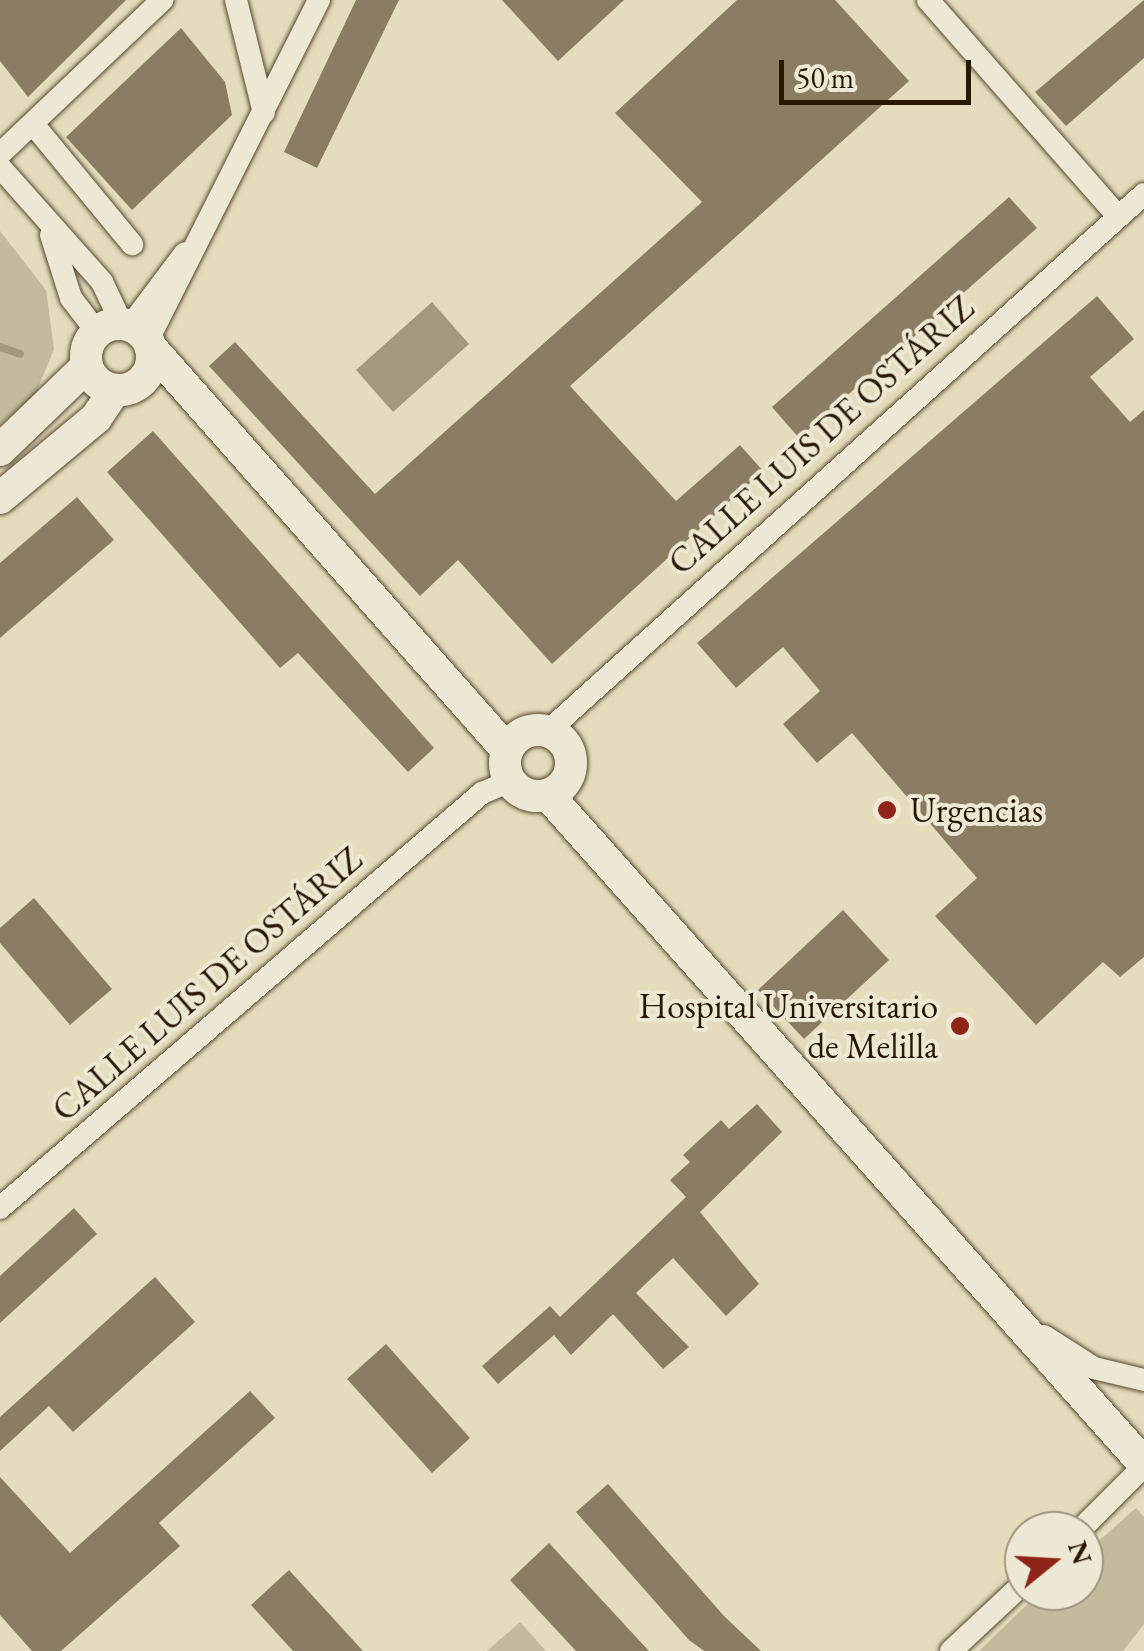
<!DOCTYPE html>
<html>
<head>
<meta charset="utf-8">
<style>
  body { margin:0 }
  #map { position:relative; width:1144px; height:1651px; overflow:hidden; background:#e4dcbc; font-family:"EB Garamond",serif }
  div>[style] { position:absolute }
  .green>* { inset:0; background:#c4bb9c }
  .water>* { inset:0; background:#a4997d }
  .stream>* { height:8px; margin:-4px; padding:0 4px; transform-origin:4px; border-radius:4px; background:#a4997d }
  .building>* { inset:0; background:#8a7d63 }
  .roads { filter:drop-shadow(0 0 2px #574830) drop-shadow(0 0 2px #574830) }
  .minor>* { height:22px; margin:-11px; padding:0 11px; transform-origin:11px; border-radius:11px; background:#ede8d3 }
  .secondary>* { height:32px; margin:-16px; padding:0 16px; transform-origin:16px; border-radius:16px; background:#ede8d3 }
  .secondary>.ring { margin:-16px; padding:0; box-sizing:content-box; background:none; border:32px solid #ede8d3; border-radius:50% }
  .dots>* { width:28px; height:28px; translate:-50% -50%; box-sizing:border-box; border:5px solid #ede8d3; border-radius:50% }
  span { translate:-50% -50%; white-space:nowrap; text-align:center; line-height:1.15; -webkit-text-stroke:8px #ede8d3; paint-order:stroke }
  .street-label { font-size:35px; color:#281702 }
  .poi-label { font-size:35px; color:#281702 }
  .left { translate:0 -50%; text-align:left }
  .right { translate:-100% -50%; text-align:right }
  .north { position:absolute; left:1004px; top:1511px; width:100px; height:100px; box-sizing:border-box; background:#ede8d3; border:2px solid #9e947f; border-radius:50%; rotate:72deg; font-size:28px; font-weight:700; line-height:40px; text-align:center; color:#281702 }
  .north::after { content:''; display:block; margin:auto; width:35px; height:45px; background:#8f2418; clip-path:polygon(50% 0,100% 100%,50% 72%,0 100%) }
  .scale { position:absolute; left:779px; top:60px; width:192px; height:45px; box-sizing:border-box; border:5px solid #281702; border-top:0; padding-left:12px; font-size:30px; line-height:35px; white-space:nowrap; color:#281702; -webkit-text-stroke:8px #ede8d3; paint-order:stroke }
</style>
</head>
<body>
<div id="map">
  <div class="green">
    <i style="clip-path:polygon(0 231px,46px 290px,54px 349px,36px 393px,0 425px)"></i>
    <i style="clip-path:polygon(1136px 1508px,1144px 1517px,1144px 1624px,1123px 1651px,979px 1651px,1041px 1591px,1084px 1591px,1084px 1554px)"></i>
    <i style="clip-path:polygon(520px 1622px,546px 1651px,487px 1651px)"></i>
  </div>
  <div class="water">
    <i style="clip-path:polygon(432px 302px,469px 344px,393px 412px,356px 370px)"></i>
  </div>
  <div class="stream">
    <i style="left:0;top:347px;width:21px;rotate:19deg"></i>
  </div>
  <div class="building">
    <i style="clip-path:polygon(0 0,126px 0,28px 97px,0 61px)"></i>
    <i style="clip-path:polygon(356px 0,399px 0,317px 168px,284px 152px)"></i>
    <i style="clip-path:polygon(502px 0,624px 0,558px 61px)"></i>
    <i style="clip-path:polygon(737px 0,835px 0,909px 81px,570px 386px,676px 501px,740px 445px,763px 471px,552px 664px,458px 560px,420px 596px,209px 366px,235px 342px,375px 494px,702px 202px,615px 113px)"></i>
    <i style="clip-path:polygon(1144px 0,1144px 58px,1066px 126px,1035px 92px)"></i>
    <i style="clip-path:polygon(181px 28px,225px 82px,232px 115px,132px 210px,66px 137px)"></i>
    <i style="clip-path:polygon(1009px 197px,1037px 228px,799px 438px,772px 407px)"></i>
    <i style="clip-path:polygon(1097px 296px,1134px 339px,1090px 377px,1130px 422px,1144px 410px,1144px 957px,1120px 977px,1103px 962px,1036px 1025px,935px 916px,977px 878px,852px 733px,817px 763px,783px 724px,820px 691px,783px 647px,736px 688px,697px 643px)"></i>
    <i style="clip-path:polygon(153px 431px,434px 748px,408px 772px,298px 653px,280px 668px,107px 472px)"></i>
    <i style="clip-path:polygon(77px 497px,114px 540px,0 638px,0 563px)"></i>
    <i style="clip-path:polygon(34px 898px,112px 989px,70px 1025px,0 943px,0 928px)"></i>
    <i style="clip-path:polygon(843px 910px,889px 960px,804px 1039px,758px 990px)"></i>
    <i style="clip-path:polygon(757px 1104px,782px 1132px,700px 1212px,759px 1284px,726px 1316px,673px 1258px,636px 1293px,689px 1347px,663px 1369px,613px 1314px,571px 1355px,554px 1335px,498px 1384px,482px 1366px,550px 1306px,560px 1317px,686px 1197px,670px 1180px,690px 1162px,683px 1155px,721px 1120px,729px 1129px)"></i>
    <i style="clip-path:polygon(74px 1208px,97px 1234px,0 1323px,0 1276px)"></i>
    <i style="clip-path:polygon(155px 1277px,195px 1322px,73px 1432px,49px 1406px,0 1451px,0 1417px)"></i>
    <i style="clip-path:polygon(386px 1344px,470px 1438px,432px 1473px,347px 1379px)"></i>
    <i style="clip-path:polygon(250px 1391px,275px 1418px,159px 1523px,180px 1546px,61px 1651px,32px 1651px,0 1615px,0 1477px,70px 1553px)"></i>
    <i style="clip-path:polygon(608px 1484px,724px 1616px,761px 1651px,704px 1651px,689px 1640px,576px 1512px)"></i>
    <i style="clip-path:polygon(549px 1543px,649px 1651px,576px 1651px,510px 1580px)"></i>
    <i style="clip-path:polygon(289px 1570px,363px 1651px,293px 1651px,251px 1605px)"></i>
  </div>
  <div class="roads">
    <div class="minor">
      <i style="left:236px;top:0;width:116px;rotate:76.1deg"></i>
      <i style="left:928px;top:0;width:286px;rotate:48.7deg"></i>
      <i style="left:33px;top:124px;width:156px;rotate:50.5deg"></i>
      <i style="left:0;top:154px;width:224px;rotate:-43.5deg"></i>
      <i style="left:0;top:167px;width:154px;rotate:48.4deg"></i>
      <i style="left:102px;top:282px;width:47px;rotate:64.5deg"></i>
      <i style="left:51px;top:235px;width:66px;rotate:72.4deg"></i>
      <i style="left:71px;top:298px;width:43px;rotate:52.6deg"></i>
      <i style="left:130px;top:326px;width:91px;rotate:-53deg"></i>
      <i style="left:148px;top:340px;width:381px;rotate:-63.3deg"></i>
      <i style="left:548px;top:731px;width:802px;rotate:-42.02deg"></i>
      <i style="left:0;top:1208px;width:636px;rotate:-40.73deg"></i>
      <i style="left:482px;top:793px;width:30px;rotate:-23deg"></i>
      <i style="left:1044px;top:1336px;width:59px;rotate:32.6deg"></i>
      <i style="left:1094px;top:1368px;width:51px;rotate:13.5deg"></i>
      <i style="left:1079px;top:1531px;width:92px;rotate:-45deg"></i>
      <i style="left:951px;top:1651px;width:100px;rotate:-43deg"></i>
    </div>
    <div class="secondary">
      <i class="ring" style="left:86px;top:324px;width:34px;height:34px"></i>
      <i style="left:152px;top:349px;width:536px;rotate:48.48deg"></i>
      <i style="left:0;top:450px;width:121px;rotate:-44deg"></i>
      <i style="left:0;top:498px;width:125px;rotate:-39.8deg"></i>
      <i style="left:96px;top:418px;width:34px;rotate:-56deg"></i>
      <i class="ring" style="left:505px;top:730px;width:34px;height:34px"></i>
      <i style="left:548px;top:795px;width:896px;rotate:48.3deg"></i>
    </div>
  </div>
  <div class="dots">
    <i style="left:887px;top:810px;background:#8f2418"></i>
    <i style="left:960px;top:1026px;background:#8f2418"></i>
  </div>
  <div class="street-label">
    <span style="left:821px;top:435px;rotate:-42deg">CALLE LUIS DE OSTÁRIZ</span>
    <span style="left:207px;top:984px;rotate:-41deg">CALLE LUIS DE OSTÁRIZ</span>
  </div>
  <div class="poi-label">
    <span class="left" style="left:910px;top:810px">Urgencias</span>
    <span class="right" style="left:938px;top:1026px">Hospital Universitario<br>de Melilla</span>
  </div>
  <div class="north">N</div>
  <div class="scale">50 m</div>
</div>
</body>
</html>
